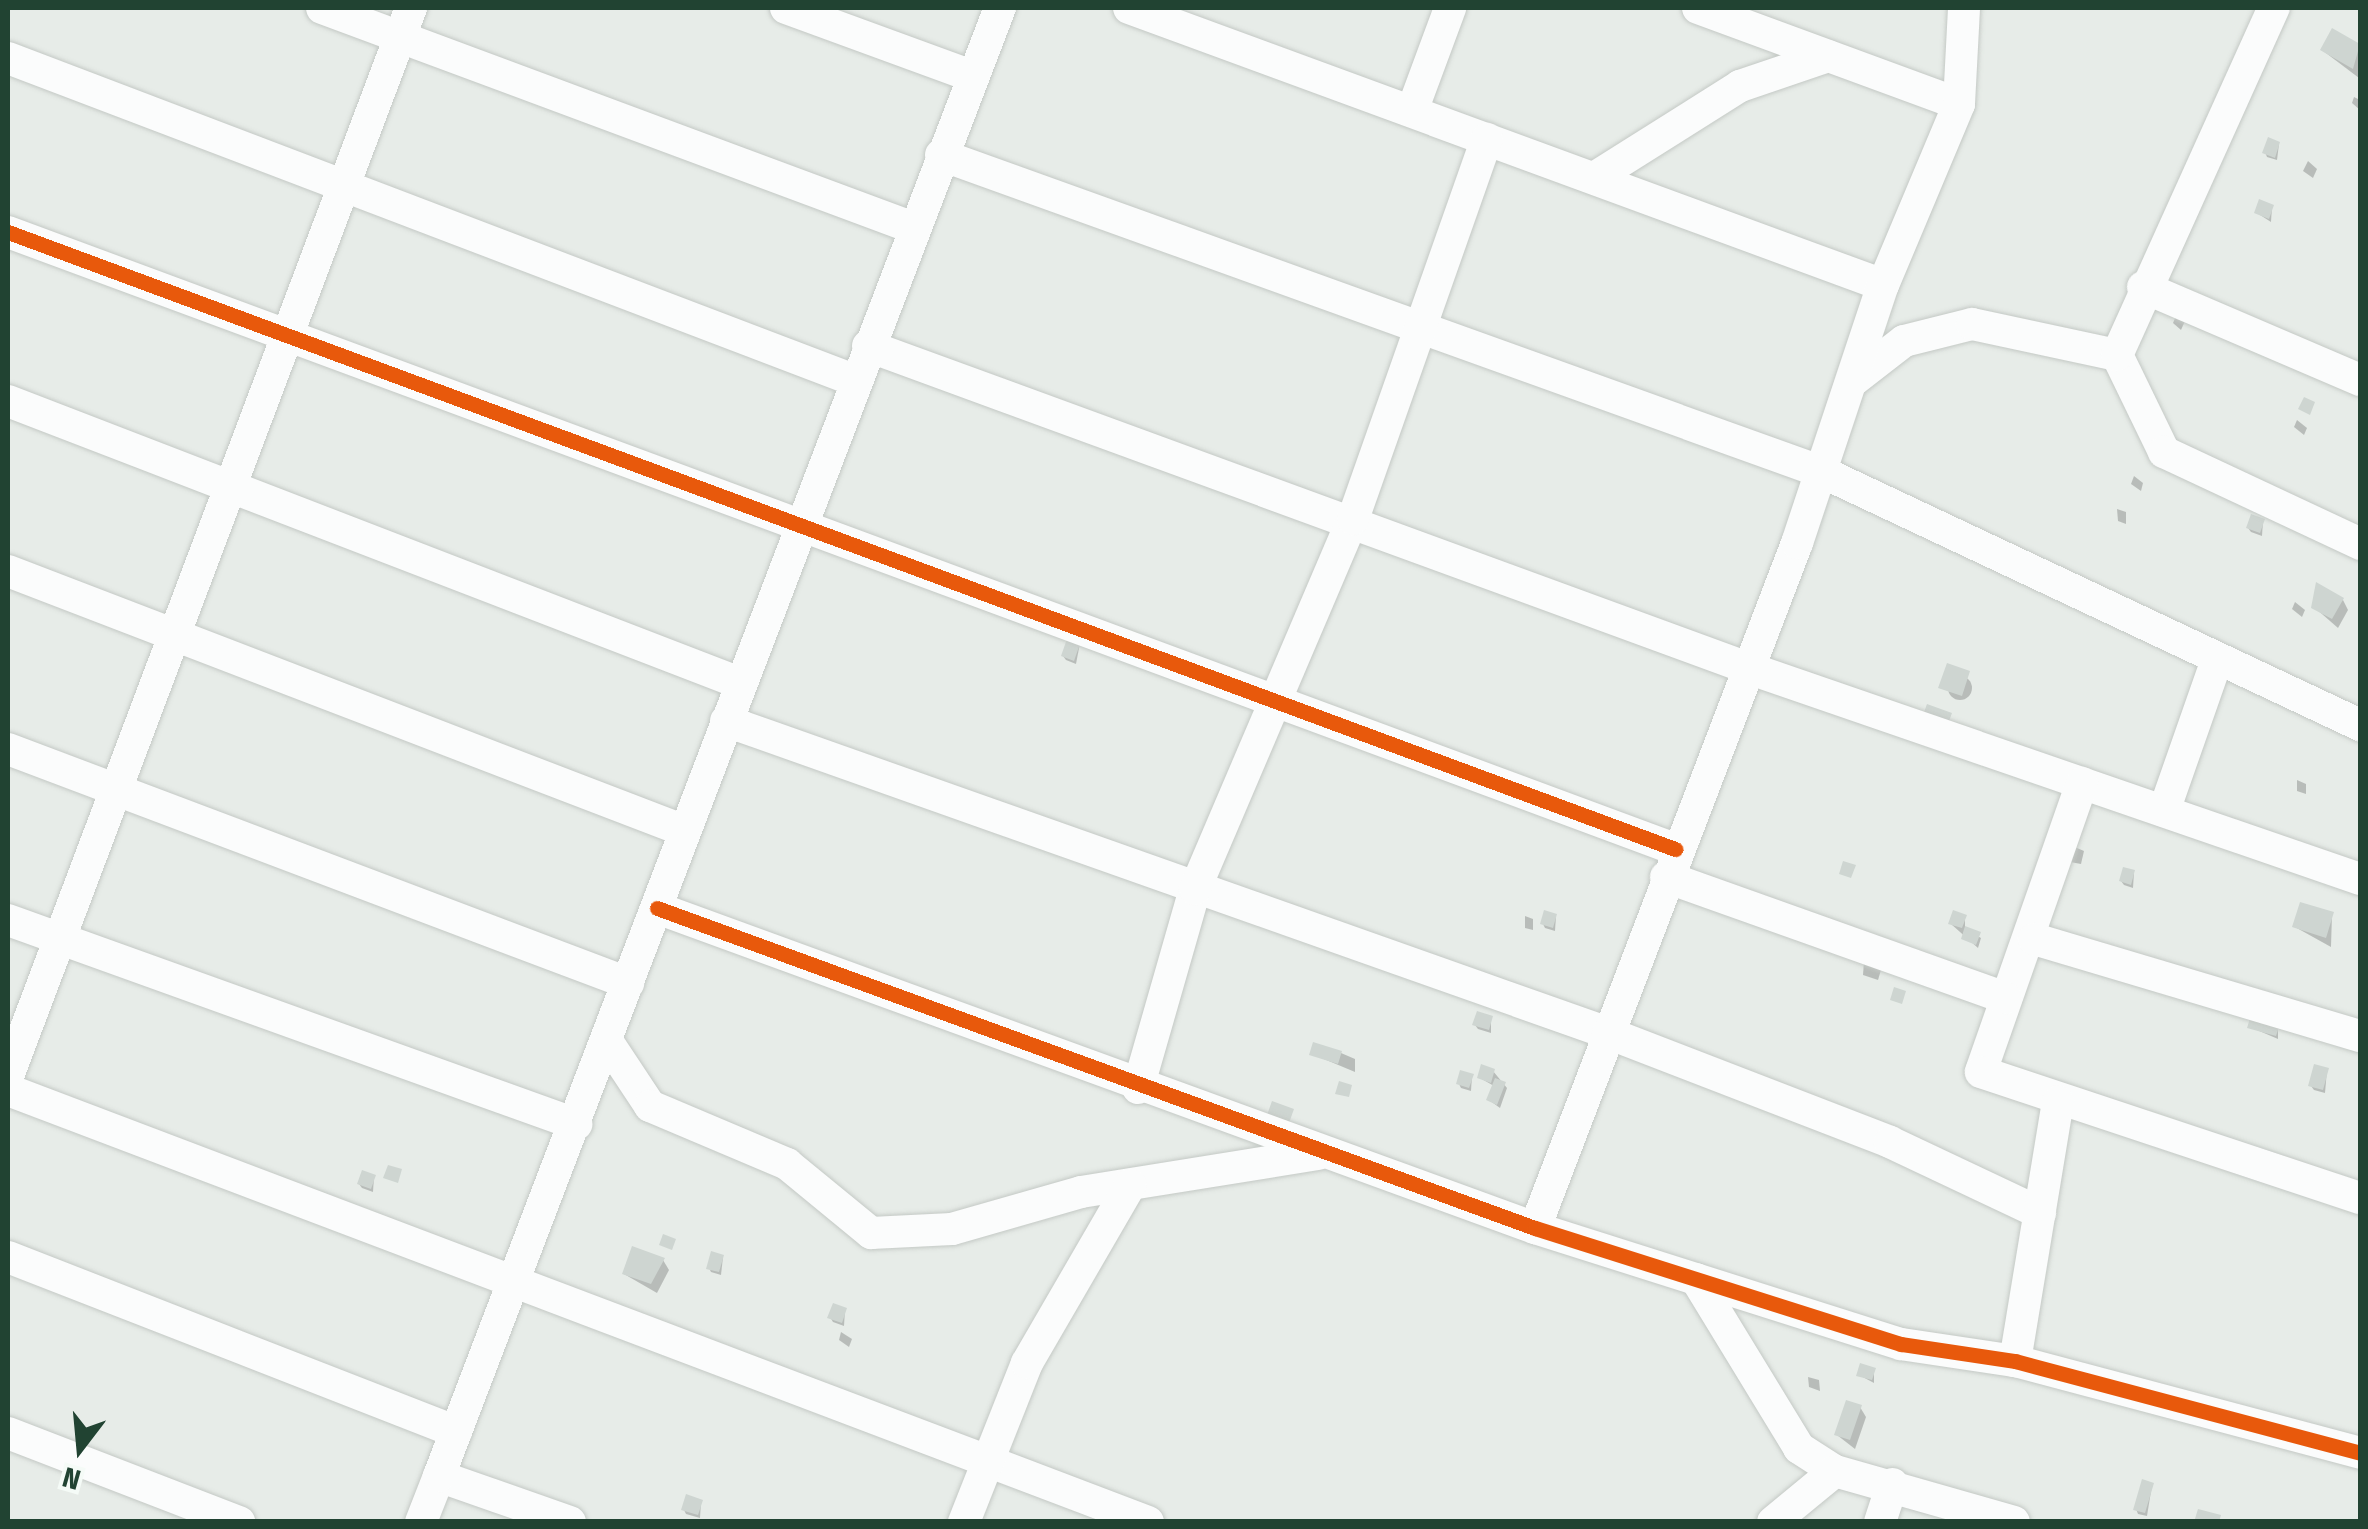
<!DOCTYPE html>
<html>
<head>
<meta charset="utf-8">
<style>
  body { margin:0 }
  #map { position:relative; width:2368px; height:1529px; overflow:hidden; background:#e7ece8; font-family:"Fira Sans Condensed",sans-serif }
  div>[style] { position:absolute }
  .shadow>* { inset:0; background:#0003 }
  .round { border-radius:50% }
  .building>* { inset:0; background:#ced5d1 }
  .roads { filter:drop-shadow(0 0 2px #c4c9c5) drop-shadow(0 0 2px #c4c9c5) }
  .minor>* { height:32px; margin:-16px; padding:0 16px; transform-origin:16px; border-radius:16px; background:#fbfcfc }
  .cycleway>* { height:15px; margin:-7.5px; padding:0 7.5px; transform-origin:7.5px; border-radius:7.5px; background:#e8590c }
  span { translate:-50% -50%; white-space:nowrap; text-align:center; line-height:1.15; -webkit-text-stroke:9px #f5fbf7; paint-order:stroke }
  .frame { position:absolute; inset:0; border:10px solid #214332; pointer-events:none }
  .north { position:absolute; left:30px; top:1399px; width:100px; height:100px; -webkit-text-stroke:8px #f5fbf7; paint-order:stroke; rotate:196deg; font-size:28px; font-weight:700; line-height:40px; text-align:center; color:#214332 }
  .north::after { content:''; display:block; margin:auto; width:35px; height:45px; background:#214332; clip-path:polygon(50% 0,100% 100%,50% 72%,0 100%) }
</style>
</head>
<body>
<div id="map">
  <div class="shadow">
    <i style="clip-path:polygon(2333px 31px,2360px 47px,2359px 78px,2322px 50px)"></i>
    <i style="clip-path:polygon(2354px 97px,2360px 100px,2360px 110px,2352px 103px)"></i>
    <i style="clip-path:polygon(2279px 144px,2277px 160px,2267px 157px,2265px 152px)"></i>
    <i style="clip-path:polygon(2308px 161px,2317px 169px,2313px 178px,2303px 171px)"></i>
    <i style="clip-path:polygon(2272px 207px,2271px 222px,2257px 213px)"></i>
    <i style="clip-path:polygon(2177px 314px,2185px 321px,2181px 330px,2173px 323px)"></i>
    <i style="clip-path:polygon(2297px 420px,2307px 428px,2304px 435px,2294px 427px)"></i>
    <i style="clip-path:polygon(2134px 476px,2143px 483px,2141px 491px,2131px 484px)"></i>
    <i style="clip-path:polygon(2117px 509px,2126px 512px,2126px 524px,2118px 521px)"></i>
    <i style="clip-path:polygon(2263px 521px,2262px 536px,2251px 532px,2248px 528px)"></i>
    <i style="clip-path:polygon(2343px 600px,2348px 610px,2338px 628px,2314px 607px)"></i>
    <i style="clip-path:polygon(2295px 602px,2305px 610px,2302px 617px,2292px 609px)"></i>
    <i style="clip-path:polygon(1080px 643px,1076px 664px,1066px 660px,1063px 656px)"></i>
    <i class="round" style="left:1948px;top:676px;width:24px;height:24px"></i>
    <i style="clip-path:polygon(2297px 780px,2306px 784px,2306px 794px,2297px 791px)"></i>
    <i style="clip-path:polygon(2070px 845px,2084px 851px,2081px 864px,2070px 862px)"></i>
    <i style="clip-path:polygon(2134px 872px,2133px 888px,2124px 885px,2121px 881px)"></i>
    <i style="clip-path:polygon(2332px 914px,2331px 947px,2295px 927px)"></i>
    <i style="clip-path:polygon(1525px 916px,1533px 919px,1533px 930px,1525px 928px)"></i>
    <i style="clip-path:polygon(1556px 916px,1555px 931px,1545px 928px,1543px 924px)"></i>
    <i style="clip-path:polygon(1965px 917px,1965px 929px,1981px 938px,1978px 948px,1951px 924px)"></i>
    <i style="clip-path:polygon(1864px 961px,1881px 970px,1878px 980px,1863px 975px)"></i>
    <i style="clip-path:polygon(1491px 1018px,1491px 1033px,1478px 1029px,1475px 1025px)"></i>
    <i style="clip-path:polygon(2278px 1025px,2278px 1039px,2250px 1027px)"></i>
    <i style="clip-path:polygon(1341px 1053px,1355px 1059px,1355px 1072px,1312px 1054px)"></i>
    <i style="clip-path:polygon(2327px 1070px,2325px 1093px,2314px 1090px,2311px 1086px)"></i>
    <i style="clip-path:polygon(1493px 1071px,1507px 1088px,1500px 1108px,1489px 1100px,1494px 1086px,1480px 1078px)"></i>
    <i style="clip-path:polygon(1472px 1076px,1471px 1091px,1461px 1088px,1459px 1084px)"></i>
    <i style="clip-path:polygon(374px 1177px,373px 1192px,362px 1188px,359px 1184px)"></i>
    <i style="clip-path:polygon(723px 1257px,721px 1275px,711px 1272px,709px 1268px)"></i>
    <i style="clip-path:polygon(663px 1260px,669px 1270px,657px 1293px,624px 1274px)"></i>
    <i style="clip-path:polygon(845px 1310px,844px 1326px,833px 1322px,830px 1317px)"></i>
    <i style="clip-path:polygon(841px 1332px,852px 1339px,849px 1347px,839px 1340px)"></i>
    <i style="clip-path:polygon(1874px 1370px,1874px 1383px,1859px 1375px)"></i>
    <i style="clip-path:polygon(1808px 1377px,1819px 1380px,1820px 1391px,1809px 1387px)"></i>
    <i style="clip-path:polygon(1860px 1407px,1866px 1417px,1855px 1449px,1837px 1435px)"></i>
    <i style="clip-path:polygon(2152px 1485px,2147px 1516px,2138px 1514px,2136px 1509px)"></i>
    <i style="clip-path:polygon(701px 1502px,700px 1518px,686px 1514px,684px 1510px)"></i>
  </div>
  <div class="building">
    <i style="clip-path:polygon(2332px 28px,2360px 44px,2353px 69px,2320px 50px)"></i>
    <i style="clip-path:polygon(2268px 137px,2280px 142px,2275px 158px,2262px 153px)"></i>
    <i style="clip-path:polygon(2259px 199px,2274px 205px,2269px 219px,2254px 213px)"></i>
    <i style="clip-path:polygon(2304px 397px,2315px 402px,2310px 415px,2298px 409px)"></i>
    <i style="clip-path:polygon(2251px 514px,2265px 519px,2260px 533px,2246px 528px)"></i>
    <i style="clip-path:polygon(2316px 582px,2344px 598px,2332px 619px,2311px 608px)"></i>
    <i style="clip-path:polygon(1068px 636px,1081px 641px,1074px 661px,1061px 656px)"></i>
    <i style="clip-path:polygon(1947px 663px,1970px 671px,1962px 696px,1938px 688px)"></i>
    <i style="clip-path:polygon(1927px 704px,1952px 713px,1948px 724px,1923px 715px)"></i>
    <i style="clip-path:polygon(1843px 861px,1856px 865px,1851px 878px,1839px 874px)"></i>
    <i style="clip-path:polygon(2123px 867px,2135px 870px,2131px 885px,2119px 881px)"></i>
    <i style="clip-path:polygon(2300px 902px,2334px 912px,2326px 938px,2292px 927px)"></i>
    <i style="clip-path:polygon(1544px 910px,1557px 914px,1553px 928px,1540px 924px)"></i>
    <i style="clip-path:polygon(1953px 910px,1967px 915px,1962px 928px,1948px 924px)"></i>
    <i style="clip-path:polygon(1965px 926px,1981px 932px,1976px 945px,1961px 939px)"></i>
    <i style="clip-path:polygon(1894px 987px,1906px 991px,1902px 1004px,1890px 1000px)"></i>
    <i style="clip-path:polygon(1477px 1011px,1493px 1016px,1489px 1030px,1472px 1025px)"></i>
    <i style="clip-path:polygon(2251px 1015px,2280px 1023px,2276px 1036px,2247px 1028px)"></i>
    <i style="clip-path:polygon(1313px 1042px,1342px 1051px,1338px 1064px,1309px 1055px)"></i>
    <i style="clip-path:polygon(1481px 1064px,1495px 1069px,1491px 1083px,1477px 1078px)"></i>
    <i style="clip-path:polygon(2314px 1064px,2329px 1068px,2323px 1090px,2308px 1086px)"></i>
    <i style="clip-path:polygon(1460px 1070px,1474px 1074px,1469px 1088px,1456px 1084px)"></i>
    <i style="clip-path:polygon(1495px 1078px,1506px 1082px,1497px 1105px,1486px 1100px)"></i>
    <i style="clip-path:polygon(1339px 1081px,1352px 1085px,1349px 1097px,1335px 1094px)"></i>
    <i style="clip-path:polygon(1272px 1101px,1294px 1109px,1289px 1123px,1267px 1115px)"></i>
    <i style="clip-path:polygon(388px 1165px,402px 1169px,398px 1183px,383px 1178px)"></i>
    <i style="clip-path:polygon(362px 1170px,376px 1175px,371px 1189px,357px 1184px)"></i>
    <i style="clip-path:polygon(663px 1234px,676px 1239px,672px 1250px,659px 1245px)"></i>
    <i style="clip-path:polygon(632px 1246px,665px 1258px,651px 1284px,622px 1274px)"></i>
    <i style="clip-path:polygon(711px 1251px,724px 1255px,719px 1272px,706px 1269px)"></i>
    <i style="clip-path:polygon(833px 1303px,847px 1308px,842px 1323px,827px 1318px)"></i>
    <i style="clip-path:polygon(1860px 1363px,1876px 1368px,1872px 1380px,1856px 1376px)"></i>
    <i style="clip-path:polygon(1846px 1400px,1862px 1405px,1850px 1440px,1834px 1435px)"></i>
    <i style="clip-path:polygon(2142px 1479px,2154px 1483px,2145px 1513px,2133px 1510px)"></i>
    <i style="clip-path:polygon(686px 1494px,703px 1500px,698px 1515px,681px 1510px)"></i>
    <i style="clip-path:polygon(2198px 1509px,2221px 1515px,2219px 1522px,2194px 1522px)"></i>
  </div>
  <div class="roads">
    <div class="minor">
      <i style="left:322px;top:8px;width:632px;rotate:20.39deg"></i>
      <i style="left:786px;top:8px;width:198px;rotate:20.1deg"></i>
      <i style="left:1129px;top:8px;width:803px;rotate:20.17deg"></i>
      <i style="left:1698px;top:8px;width:278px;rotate:20.2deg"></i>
      <i style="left:8px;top:58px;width:905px;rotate:20.84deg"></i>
      <i style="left:1412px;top:111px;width:110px;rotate:-69.7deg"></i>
      <i style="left:941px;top:155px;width:936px;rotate:19.79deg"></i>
      <i style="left:1822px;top:472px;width:595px;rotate:25.19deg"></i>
      <i style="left:1594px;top:178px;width:173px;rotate:-32.2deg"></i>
      <i style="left:1740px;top:86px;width:93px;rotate:-18.8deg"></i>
      <i style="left:8px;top:232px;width:1778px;rotate:20.31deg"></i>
      <i style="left:2143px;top:287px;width:236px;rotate:23.2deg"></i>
      <i style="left:868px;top:346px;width:937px;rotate:20.1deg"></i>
      <i style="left:1748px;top:668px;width:647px;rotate:19.02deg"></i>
      <i style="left:2117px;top:355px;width:108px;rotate:64.1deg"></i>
      <i style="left:2164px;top:452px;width:217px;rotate:25.1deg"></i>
      <i style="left:1855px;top:379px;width:62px;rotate:-37.8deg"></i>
      <i style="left:1904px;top:341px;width:70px;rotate:-14deg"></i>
      <i style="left:1972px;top:324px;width:148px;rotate:12.1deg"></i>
      <i style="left:2117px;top:355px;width:381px;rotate:-65.7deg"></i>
      <i style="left:8px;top:401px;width:784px;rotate:21.07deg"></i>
      <i style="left:8px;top:571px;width:725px;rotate:21.01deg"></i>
      <i style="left:726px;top:721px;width:936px;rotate:19.48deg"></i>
      <i style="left:1608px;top:1033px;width:302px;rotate:21.1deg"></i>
      <i style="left:1890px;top:1142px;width:166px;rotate:25.3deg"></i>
      <i style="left:8px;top:749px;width:663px;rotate:20.68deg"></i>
      <i style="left:2082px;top:783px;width:306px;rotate:109.3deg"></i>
      <i style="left:1981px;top:1072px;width:399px;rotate:18.4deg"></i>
      <i style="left:2164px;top:811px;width:160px;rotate:-70.7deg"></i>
      <i style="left:1666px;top:877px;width:361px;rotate:19.6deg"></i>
      <i style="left:657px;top:908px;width:934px;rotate:20.03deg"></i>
      <i style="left:1535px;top:1228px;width:384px;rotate:17.6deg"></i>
      <i style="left:1901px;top:1344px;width:115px;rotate:8.5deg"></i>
      <i style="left:2015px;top:1361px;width:357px;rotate:14.9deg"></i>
      <i style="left:8px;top:920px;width:604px;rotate:19.76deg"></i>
      <i style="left:2034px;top:939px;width:340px;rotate:16.6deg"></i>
      <i style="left:607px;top:1041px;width:78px;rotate:56.5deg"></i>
      <i style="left:650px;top:1106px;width:149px;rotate:22.9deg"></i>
      <i style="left:787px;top:1164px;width:109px;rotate:39.4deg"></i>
      <i style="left:871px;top:1233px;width:81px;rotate:-2.8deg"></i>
      <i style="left:952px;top:1229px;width:134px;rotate:-16deg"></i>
      <i style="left:1081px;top:1192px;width:240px;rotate:-9.1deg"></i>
      <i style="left:8px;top:1076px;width:1142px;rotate:-69.33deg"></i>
      <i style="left:1138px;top:1088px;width:207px;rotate:-74deg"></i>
      <i style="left:1195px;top:889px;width:402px;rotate:-66.9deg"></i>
      <i style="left:1353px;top:519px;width:403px;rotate:-70.6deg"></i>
      <i style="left:8px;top:1090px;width:1219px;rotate:20.75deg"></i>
      <i style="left:1535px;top:1228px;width:733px;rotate:-69.07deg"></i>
      <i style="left:1797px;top:543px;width:272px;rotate:-71.6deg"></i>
      <i style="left:1883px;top:285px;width:196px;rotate:-67.2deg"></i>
      <i style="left:1959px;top:104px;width:96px;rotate:-87deg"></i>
      <i style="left:8px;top:1257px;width:481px;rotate:21.3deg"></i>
      <i style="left:1696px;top:1279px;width:198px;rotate:58.6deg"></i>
      <i style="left:1799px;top:1448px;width:43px;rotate:32.6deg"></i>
      <i style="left:1835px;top:1471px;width:186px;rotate:15.9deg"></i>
      <i style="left:2015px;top:1361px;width:263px;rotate:-80.6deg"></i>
      <i style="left:8px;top:1433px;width:248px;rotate:21.1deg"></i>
      <i style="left:421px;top:1522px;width:49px;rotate:-68.6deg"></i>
      <i style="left:570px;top:1522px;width:139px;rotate:-160.7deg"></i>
      <i style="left:439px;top:1476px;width:1572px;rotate:-69.09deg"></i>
      <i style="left:964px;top:1522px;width:171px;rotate:-68.4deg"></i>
      <i style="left:1027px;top:1363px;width:206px;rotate:-59.9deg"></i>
      <i style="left:1773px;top:1522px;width:80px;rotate:-39.4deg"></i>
      <i style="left:1880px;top:1522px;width:40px;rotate:-72deg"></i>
    </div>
  </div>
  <div class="cycleway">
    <i style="left:8px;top:232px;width:1778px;rotate:20.31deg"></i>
    <i style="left:657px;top:908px;width:934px;rotate:20.03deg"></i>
    <i style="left:1535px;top:1228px;width:384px;rotate:17.6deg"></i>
    <i style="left:1901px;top:1344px;width:115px;rotate:8.5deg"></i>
    <i style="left:2015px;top:1361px;width:357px;rotate:14.9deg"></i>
  </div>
  <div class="frame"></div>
  <div class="north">N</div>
</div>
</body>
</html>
